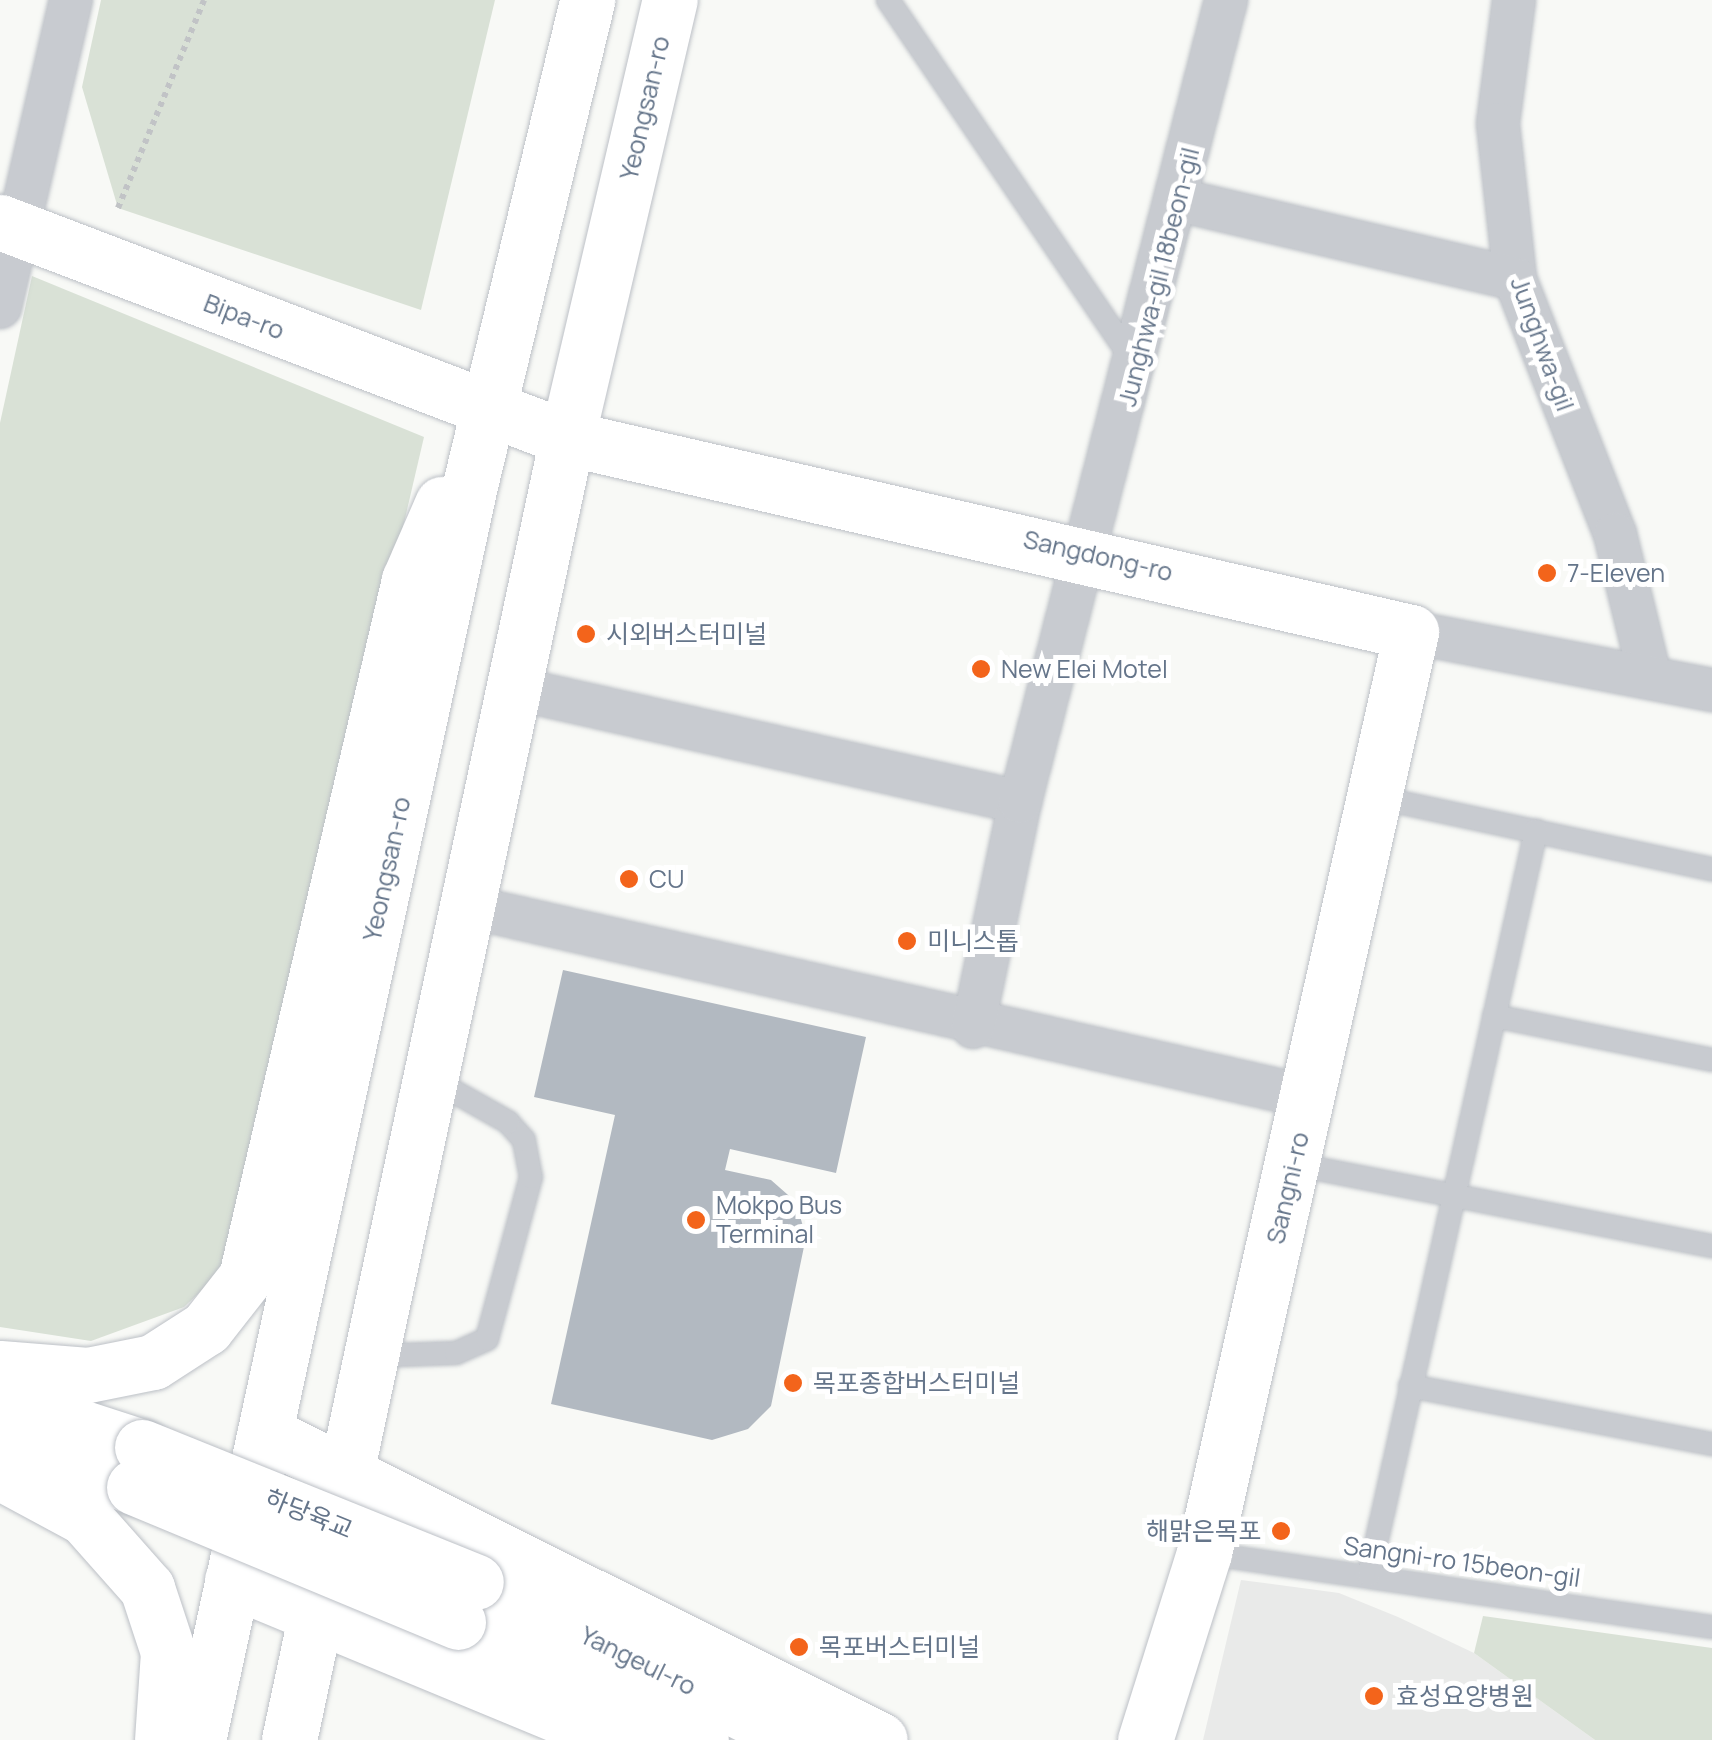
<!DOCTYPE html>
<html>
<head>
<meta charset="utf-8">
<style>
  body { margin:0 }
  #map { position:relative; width:1712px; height:1740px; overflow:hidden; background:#f8f9f6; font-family:Manrope,"Noto Sans KR",sans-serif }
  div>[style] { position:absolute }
  .built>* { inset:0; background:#e9eae9 }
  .green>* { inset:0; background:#d9e1d6 }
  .building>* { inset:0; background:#b2b9c1 }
  .path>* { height:6px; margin-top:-3px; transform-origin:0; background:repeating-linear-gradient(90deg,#c1c3c6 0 5px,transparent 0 10px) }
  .roads { filter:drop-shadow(0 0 2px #bcc0c6) drop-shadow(0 0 2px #bcc0c6) }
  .lane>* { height:22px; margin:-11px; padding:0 11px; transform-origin:11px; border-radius:11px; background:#c8cbd0 }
  .street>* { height:42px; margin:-21px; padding:0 21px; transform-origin:21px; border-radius:21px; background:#c8cbd0 }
  .secondary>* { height:55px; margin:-27.5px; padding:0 27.5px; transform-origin:27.5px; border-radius:27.5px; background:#fff }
  .bridges { filter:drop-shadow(0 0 2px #bcc0c6) drop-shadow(0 0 2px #bcc0c6) }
  .secondary-bridge>* { height:55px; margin:-27.5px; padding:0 27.5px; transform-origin:27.5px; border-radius:27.5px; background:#fff }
  .dots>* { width:28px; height:28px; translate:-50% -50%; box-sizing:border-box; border:5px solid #fff; border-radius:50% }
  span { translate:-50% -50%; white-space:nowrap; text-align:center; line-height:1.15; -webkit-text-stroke:10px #fff; paint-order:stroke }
  .street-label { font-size:25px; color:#65758a }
  .poi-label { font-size:25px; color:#65758a }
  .left { translate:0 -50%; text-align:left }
  .right { translate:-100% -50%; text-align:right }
</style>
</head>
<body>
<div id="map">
  <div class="built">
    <i style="clip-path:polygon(1241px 1580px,1339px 1593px,1398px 1617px,1474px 1653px,1595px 1740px,1203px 1740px)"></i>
  </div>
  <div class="green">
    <i style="clip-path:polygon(101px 0,495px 0,421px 310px,118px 208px,82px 87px)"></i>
    <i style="clip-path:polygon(32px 276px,424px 437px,238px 1235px,216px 1277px,184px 1307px,91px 1341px,0 1327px,0 423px)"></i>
    <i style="clip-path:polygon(1483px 1616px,1712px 1648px,1712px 1740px,1595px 1740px,1474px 1653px)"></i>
  </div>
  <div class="building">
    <i style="clip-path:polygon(563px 970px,866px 1037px,836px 1173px,730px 1149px,725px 1170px,771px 1180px,796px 1202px,806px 1237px,771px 1406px,748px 1429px,712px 1440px,551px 1404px,615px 1115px,534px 1097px)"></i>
  </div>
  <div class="path">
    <i style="left:118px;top:208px;width:225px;rotate:-67.5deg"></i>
  </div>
  <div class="roads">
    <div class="lane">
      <i style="left:888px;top:0;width:436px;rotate:55.8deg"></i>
      <i style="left:1375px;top:797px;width:345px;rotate:12.1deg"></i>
      <i style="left:1494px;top:1016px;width:222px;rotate:11.4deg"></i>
      <i style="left:1293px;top:1164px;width:427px;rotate:11.1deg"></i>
      <i style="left:370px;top:1356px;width:86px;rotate:-2deg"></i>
      <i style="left:456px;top:1353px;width:34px;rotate:-24deg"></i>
      <i style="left:487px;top:1339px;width:168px;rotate:-74.8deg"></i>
      <i style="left:531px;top:1177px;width:38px;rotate:-101deg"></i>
      <i style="left:524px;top:1140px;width:24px;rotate:-132deg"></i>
      <i style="left:508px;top:1122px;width:90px;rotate:-150.6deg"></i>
      <i style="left:1410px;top:1386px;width:308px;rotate:10.9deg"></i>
      <i style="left:1204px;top:1553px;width:513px;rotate:8.29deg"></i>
      <i style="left:1369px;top:1575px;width:763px;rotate:-77.35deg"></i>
    </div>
    <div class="street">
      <i style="left:1514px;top:0;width:125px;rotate:97.4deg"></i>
      <i style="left:1498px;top:124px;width:156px;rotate:83.7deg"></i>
      <i style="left:1515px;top:279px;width:274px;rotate:68.6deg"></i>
      <i style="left:1615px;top:534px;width:147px;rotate:76.2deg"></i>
      <i style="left:1179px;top:200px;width:345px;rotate:13.2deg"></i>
      <i style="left:0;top:307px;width:315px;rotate:-77deg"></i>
      <i style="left:1411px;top:632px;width:307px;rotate:10.9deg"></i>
      <i style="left:513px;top:688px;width:520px;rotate:12.67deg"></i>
      <i style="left:466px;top:906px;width:864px;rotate:12.77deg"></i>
      <i style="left:973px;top:1027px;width:230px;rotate:-78.2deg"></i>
      <i style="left:1020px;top:802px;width:828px;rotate:-75.59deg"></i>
    </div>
    <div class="secondary">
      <i style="left:0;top:222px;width:607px;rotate:20.85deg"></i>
      <i style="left:567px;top:438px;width:866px;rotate:12.95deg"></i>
      <i style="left:1411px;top:632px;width:944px;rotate:102.67deg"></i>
      <i style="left:1204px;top:1553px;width:196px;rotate:107.5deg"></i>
      <i style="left:0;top:1368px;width:88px;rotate:4.5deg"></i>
      <i style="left:88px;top:1375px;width:66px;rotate:-11.3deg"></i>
      <i style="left:153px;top:1362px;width:63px;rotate:-32.7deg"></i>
      <i style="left:206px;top:1328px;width:65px;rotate:-51.9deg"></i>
      <i style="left:246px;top:1277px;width:716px;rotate:-76.84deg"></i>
      <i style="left:409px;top:580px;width:83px;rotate:-66.5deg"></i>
      <i style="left:0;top:1401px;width:149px;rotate:17.9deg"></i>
      <i style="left:265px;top:1433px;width:687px;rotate:26.53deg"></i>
      <i style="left:21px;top:1443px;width:121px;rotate:21.3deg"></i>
      <i style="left:0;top:1472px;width:97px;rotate:28.4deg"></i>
      <i style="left:85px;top:1518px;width:94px;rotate:48.5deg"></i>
      <i style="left:147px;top:1588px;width:67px;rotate:71.8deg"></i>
      <i style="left:168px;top:1652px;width:88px;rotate:93.9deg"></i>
      <i style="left:232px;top:1580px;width:418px;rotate:22.5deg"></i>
      <i style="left:476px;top:1582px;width:360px;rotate:26.1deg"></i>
      <i style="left:458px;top:1622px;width:270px;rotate:25.9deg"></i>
      <i style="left:198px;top:1740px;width:1284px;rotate:-77.77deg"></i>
      <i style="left:470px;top:485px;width:499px;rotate:-76.4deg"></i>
      <i style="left:289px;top:1740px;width:1331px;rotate:-77.95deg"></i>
      <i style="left:567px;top:438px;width:450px;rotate:-76.8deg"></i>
    </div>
  </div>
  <div class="bridges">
    <div class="secondary-bridge">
      <i style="left:142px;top:1447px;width:360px;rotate:22deg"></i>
      <i style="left:134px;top:1487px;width:351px;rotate:22.6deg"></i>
    </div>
  </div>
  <div class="dots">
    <i style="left:1547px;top:573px;background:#f3641b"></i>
    <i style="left:586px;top:634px;background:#f3641b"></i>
    <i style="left:981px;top:669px;background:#f3641b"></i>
    <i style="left:629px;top:879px;background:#f3641b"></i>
    <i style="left:907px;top:941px;background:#f3641b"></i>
    <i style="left:696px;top:1220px;background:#f3641b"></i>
    <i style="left:793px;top:1383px;background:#f3641b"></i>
    <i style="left:1281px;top:1531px;background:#f3641b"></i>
    <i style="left:799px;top:1647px;background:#f3641b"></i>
    <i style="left:1374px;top:1696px;background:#f3641b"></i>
  </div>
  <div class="street-label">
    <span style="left:645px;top:108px;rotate:-77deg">Yeongsan-ro</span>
    <span style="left:1159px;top:277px;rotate:-76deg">Junghwa-gil 18beon-gil</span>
    <span style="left:244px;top:317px;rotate:21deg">Bipa-ro</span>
    <span style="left:1542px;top:344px;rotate:70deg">Junghwa-gil</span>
    <span style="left:1098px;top:556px;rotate:13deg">Sangdong-ro</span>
    <span style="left:387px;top:869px;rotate:-78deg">Yeongsan-ro</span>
    <span style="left:1288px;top:1188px;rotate:-77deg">Sangni-ro</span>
    <span style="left:309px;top:1514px;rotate:22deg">하당육교</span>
    <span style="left:1462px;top:1562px;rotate:8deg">Sangni-ro 15beon-gil</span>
    <span style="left:638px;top:1661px;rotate:26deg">Yangeul-ro</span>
  </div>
  <div class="poi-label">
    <span class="left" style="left:1567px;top:573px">7-Eleven</span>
    <span class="left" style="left:606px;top:634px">시외버스터미널</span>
    <span class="left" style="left:1001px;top:669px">New Elei Motel</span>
    <span class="left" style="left:649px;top:879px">CU</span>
    <span class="left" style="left:927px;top:941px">미니스톱</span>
    <span class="left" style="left:716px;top:1220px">Mokpo Bus<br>Terminal</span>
    <span class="left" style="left:813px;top:1383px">목포종합버스터미널</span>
    <span class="right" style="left:1261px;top:1531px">해맑은목포</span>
    <span class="left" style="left:819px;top:1647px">목포버스터미널</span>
    <span class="left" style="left:1396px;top:1696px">효성요양병원</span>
  </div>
</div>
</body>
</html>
